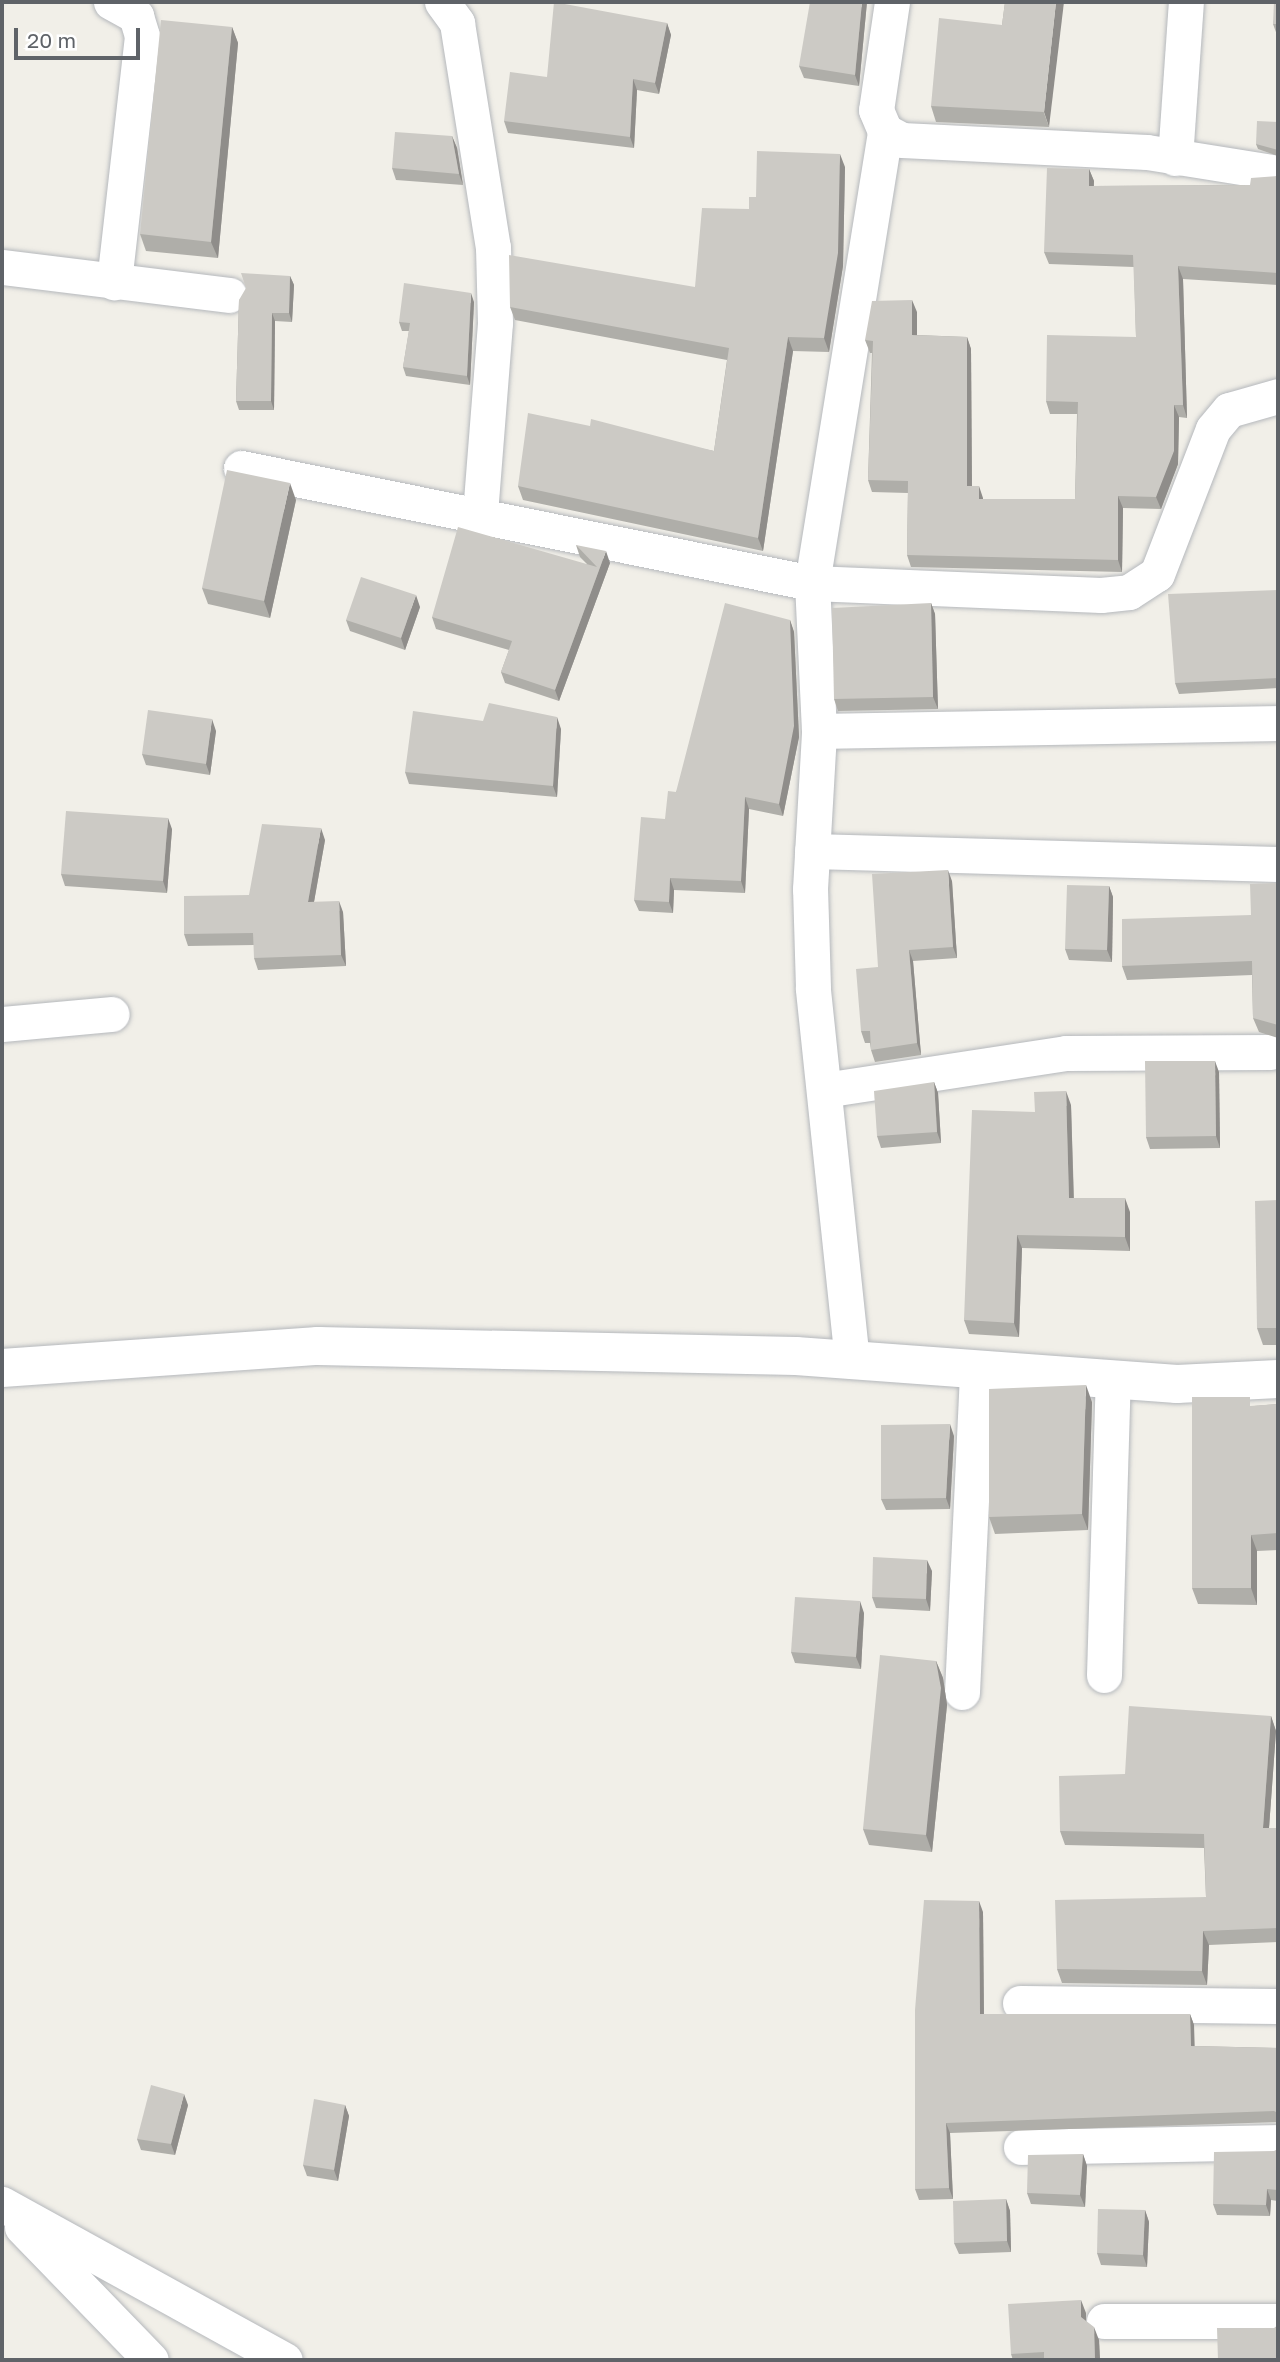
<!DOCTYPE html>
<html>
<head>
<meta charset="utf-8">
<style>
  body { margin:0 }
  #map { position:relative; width:1280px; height:2362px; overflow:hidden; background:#f1efe8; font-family:"Golos Text",sans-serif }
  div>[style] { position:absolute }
  .roads { filter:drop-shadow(0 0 2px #b5b8bc) drop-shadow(0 0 2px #b5b8bc) }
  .street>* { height:35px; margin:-17.5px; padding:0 17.5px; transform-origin:17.5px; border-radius:17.5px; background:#fff }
  .secondary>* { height:38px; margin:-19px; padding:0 19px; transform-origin:19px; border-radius:19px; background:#fff }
  .wall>* { inset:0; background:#afaea9 }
  .shaded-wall>* { inset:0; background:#8f8d8a }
  .building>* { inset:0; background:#cccac5 }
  span { translate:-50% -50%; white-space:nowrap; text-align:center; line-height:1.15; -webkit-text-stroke:5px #fff; paint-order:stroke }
  .frame { position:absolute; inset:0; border:4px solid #5f6368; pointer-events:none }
  .scale { position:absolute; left:14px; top:28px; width:126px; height:32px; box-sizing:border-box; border:4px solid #5f6368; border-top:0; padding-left:9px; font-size:21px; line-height:24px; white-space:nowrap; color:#5f6368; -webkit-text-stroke:5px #fff; paint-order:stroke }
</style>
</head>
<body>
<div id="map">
  <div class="roads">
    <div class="street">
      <i style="left:111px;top:2px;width:29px;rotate:29deg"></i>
      <i style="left:136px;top:16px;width:21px;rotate:73deg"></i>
      <i style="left:142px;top:36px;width:248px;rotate:96.5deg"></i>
      <i style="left:442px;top:2px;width:26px;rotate:54deg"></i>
      <i style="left:457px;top:23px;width:227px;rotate:80.9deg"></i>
      <i style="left:493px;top:247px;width:76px;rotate:88.5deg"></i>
      <i style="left:495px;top:323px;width:191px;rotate:94.5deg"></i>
      <i style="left:892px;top:2px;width:109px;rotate:98.4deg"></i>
      <i style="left:876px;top:110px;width:23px;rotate:67deg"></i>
      <i style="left:885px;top:131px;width:19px;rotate:28deg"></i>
      <i style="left:902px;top:140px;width:245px;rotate:2.8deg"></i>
      <i style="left:1147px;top:152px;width:133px;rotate:9.1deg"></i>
      <i style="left:1175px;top:158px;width:156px;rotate:-86deg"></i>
      <i style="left:2px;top:267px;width:229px;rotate:7deg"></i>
      <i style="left:241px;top:468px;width:582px;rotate:11.39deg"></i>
      <i style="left:812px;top:583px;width:289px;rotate:2.4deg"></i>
      <i style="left:1101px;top:595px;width:28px;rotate:-6deg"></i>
      <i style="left:1129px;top:592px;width:33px;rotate:-33deg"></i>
      <i style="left:1157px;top:574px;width:155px;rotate:-68.9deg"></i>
      <i style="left:1213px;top:429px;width:25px;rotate:-50deg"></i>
      <i style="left:1229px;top:410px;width:51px;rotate:-15.9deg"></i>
      <i style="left:819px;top:731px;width:459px;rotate:-1deg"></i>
      <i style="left:812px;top:851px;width:466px;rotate:1.6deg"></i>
      <i style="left:2px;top:1024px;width:110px;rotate:-5.2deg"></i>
      <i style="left:824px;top:1090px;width:245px;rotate:-8.7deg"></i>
      <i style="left:1066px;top:1053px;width:205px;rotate:-0.3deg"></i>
      <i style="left:852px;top:1361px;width:375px;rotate:-96deg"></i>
      <i style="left:813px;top:988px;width:99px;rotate:-91.7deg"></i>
      <i style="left:810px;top:889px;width:158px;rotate:-86.7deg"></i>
      <i style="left:819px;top:731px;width:148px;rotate:-92.7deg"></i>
      <i style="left:812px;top:583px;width:458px;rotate:-80.8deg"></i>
      <i style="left:1104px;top:1675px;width:296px;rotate:-88.3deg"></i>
      <i style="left:962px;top:1692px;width:323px;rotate:-87.3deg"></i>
      <i style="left:1020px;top:2003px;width:258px;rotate:0.7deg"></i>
      <i style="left:1021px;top:2147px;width:257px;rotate:-1.1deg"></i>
      <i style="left:2px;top:2204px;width:323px;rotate:28.9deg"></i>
      <i style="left:22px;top:2227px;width:185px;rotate:45.9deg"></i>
      <i style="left:1104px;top:2321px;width:174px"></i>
    </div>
    <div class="secondary">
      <i style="left:2px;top:1368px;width:317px;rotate:-4deg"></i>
      <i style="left:318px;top:1346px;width:478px;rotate:1.2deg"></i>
      <i style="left:796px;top:1356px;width:382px;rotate:4.2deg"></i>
      <i style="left:1177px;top:1384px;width:101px;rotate:-2.8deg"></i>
    </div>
  </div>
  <div class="wall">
    <i style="clip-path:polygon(867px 2px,859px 86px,804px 78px,799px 66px)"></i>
    <i style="clip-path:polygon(1005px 2px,1049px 127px,936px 122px,931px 106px,1002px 25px)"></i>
    <i style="clip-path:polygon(1278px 2px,1278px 35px,1277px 35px,1273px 24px)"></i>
    <i style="clip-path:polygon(667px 23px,671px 35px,659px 94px,637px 90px,634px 148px,508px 133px,504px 121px,547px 77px)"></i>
    <i style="clip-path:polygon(232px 27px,238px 43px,218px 258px,146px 251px,140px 234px)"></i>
    <i style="clip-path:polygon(1278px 122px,1278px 156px,1258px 149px,1256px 144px)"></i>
    <i style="clip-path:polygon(452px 136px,457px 148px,463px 185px,396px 180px,392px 168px)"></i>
    <i style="clip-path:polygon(845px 167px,843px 266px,829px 352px,793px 351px,763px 551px,523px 500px,518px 486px,590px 426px,714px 451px,727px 360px,515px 320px,510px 307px,695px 287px,749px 209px,756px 197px)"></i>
    <i style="clip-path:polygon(1089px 169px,1094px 181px,1094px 186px,1250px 185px,1278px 176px,1278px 285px,1183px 279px,1187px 418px,1179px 417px,1178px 464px,1161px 509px,1123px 508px,1122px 572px,911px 567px,907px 555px,908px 493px,872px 492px,868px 480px,872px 353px,870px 353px,865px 340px,917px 312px,917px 335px,967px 337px,971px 349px,972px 486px,983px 499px,1075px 499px,1077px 414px,1050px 414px,1046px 401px,1136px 337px,1134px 267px,1049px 264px,1044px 252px)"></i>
    <i style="clip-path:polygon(290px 276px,294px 285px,292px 322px,275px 321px,274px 410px,239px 410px,236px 401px,239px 300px)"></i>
    <i style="clip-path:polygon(474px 302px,470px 385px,406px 376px,403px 367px,409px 331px,402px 331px,399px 322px)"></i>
    <i style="clip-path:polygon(296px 500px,270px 618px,208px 604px,202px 588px)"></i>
    <i style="clip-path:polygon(576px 545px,610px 563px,559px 701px,505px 683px,501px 672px,509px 650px,436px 629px,432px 617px,587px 564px,580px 557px)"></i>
    <i style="clip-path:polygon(1278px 590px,1278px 688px,1179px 694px,1175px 683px)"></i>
    <i style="clip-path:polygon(931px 603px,935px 614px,938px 709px,838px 711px,834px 699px)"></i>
    <i style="clip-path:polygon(420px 607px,405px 650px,350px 631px,346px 620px)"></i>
    <i style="clip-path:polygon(790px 620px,794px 632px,799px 737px,783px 816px,749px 809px,745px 893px,674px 890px,673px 913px,639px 911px,634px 900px,676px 792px)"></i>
    <i style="clip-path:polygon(483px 721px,561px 729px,557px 797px,409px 784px,405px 772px)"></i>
    <i style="clip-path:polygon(216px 731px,210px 775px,146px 765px,142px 754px)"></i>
    <i style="clip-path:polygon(172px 829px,167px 893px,65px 886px,61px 874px)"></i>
    <i style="clip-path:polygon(325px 840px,314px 902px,343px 912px,346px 966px,258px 970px,254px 958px,254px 945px,188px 946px,184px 934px,249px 895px)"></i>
    <i style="clip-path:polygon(952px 881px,957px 958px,913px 961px,921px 1055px,875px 1062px,871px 1050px,870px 1043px,865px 1043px,861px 1031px,878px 967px)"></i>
    <i style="clip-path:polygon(1278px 883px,1278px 1038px,1259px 1032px,1253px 1018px,1252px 975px,1127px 980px,1122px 966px,1251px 915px)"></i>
    <i style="clip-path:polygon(1109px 886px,1113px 897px,1112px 962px,1069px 960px,1065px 949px)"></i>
    <i style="clip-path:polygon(1219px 1072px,1220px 1148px,1150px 1149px,1146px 1137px)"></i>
    <i style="clip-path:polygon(934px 1082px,938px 1093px,941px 1143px,881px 1148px,877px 1136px)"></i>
    <i style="clip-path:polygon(1071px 1105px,1074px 1198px,1130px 1212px,1130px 1251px,1022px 1248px,1019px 1337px,969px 1334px,964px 1320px,1035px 1112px)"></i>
    <i style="clip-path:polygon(1278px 1200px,1278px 1345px,1263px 1345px,1257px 1328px)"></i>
    <i style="clip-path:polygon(1092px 1402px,1088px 1530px,995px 1534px,989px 1517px)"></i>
    <i style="clip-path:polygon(1278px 1404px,1278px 1550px,1257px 1551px,1257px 1605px,1198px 1604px,1192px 1588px,1254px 1406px)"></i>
    <i style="clip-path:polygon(954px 1436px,950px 1509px,886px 1510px,881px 1499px)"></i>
    <i style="clip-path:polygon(932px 1571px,930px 1611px,876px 1608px,872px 1597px)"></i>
    <i style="clip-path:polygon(864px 1613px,861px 1669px,795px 1663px,791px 1652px)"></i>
    <i style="clip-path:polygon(936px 1661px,943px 1678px,947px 1705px,932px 1852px,869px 1845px,863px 1829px)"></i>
    <i style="clip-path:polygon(1271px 1716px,1276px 1731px,1269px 1828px,1278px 1828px,1278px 1942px,1209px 1945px,1207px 1985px,1062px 1983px,1057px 1969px,1206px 1897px,1204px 1848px,1065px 1845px,1060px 1831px,1125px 1774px)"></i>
    <i style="clip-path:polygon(983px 1912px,984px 2014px,1190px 2014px,1194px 2025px,1194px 2046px,1278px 2048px,1278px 2122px,950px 2133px,953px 2199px,919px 2200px,915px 2189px)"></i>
    <i style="clip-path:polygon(188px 2105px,175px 2155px,141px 2150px,137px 2139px)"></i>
    <i style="clip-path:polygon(345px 2105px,349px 2116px,338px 2181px,307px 2176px,303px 2165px)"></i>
    <i style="clip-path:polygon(1278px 2149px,1278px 2201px,1271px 2200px,1270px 2216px,1217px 2215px,1213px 2204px)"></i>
    <i style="clip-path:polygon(1083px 2154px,1087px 2166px,1085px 2207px,1031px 2204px,1027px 2193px)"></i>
    <i style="clip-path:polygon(1006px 2199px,1010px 2211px,1011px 2252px,959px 2254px,954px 2243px)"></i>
    <i style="clip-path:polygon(1145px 2210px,1149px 2222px,1147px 2267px,1101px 2265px,1097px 2253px)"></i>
    <i style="clip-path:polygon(1086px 2313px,1086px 2321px,1099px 2340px,1100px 2360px,1013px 2360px,1011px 2354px)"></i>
  </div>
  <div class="shaded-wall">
    <i style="clip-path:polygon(862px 2px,867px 2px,859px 86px,855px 75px)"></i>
    <i style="clip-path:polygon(1056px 2px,1064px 2px,1049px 127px,1044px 112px)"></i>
    <i style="clip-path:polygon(667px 23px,671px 35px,659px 94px,655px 83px)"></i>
    <i style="clip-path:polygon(232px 27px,238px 43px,218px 258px,211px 242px)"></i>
    <i style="clip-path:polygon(633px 79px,637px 90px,634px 148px,630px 137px)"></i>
    <i style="clip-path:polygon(452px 136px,457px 148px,463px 185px,459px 174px)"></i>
    <i style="clip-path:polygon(840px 154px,845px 167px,843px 266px,829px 352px,824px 338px)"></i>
    <i style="clip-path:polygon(1089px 169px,1094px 181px,1093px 198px,1089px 186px)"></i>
    <i style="clip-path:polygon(1178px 266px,1183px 279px,1187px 418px,1183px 405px)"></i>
    <i style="clip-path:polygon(290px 276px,294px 285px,292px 322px,289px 313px)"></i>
    <i style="clip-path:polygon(471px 293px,474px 302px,470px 385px,467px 376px)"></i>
    <i style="clip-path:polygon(912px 300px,917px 312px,917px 347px,912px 335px)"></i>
    <i style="clip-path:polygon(272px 313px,275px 321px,274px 410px,271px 401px)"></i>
    <i style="clip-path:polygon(788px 337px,793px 351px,763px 551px,758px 538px)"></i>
    <i style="clip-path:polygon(967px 337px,971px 349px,972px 498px,967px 486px)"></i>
    <i style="clip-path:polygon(1174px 405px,1179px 417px,1178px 464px,1161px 509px,1156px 497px)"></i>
    <i style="clip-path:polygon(290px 483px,296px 500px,270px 618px,264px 601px)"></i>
    <i style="clip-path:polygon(979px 486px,983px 498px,983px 511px,979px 499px)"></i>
    <i style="clip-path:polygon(1118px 496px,1123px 508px,1122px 572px,1118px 560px)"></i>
    <i style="clip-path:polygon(606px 551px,610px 563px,559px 701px,555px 690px)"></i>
    <i style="clip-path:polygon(416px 595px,420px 607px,405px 650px,401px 638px)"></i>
    <i style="clip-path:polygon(931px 603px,935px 614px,938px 709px,933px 697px)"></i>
    <i style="clip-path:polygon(790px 620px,794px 632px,799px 737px,783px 816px,779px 804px)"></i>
    <i style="clip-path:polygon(557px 717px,561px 729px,557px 797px,553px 786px)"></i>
    <i style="clip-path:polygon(212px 719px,216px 731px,210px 775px,206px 764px)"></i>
    <i style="clip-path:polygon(745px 797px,749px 809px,745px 893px,741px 881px)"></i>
    <i style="clip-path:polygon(168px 818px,172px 829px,167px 893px,163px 881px)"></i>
    <i style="clip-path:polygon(321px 828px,325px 840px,312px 913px,308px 902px)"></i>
    <i style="clip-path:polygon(948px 870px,952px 881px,957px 958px,953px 947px)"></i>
    <i style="clip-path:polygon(670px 878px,674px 890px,673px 913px,669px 902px)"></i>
    <i style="clip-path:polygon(1109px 886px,1113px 897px,1112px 962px,1107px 950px)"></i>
    <i style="clip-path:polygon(339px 901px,343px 912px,346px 966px,341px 955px)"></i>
    <i style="clip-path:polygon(909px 950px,913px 961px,921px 1055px,917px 1043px)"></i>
    <i style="clip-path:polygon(1215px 1061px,1219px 1072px,1220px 1148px,1216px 1136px)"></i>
    <i style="clip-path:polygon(934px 1082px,938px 1093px,941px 1143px,937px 1132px)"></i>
    <i style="clip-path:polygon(1066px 1091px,1071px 1105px,1074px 1212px,1069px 1198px)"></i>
    <i style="clip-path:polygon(1125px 1198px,1130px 1212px,1130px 1251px,1125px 1237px)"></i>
    <i style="clip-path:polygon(1017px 1235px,1022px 1248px,1019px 1337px,1014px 1323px)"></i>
    <i style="clip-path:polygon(1086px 1385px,1092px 1402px,1088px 1530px,1082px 1514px)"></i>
    <i style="clip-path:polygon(950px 1424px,954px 1436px,950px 1509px,946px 1498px)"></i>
    <i style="clip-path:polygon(1251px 1535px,1257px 1551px,1257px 1605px,1251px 1588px)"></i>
    <i style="clip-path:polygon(927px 1560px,932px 1571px,930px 1611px,926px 1599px)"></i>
    <i style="clip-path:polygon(860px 1601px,864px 1613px,861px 1669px,856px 1657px)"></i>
    <i style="clip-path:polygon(936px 1661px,943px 1678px,947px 1705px,932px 1852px,926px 1835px)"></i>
    <i style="clip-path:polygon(1271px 1716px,1276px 1731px,1268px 1842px,1263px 1828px)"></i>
    <i style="clip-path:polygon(979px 1901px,983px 1912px,984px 2025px,980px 2014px)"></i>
    <i style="clip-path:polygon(1203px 1931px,1209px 1945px,1207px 1985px,1202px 1971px)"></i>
    <i style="clip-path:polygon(1190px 2014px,1194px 2025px,1195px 2057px,1191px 2046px)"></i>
    <i style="clip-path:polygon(184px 2094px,188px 2105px,175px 2155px,171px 2144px)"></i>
    <i style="clip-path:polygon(345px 2105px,349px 2116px,338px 2181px,334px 2170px)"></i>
    <i style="clip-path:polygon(946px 2123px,950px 2133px,953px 2199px,949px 2188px)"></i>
    <i style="clip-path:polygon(1083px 2154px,1087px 2166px,1085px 2207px,1080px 2195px)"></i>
    <i style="clip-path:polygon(1267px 2189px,1271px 2200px,1270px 2216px,1266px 2205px)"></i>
    <i style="clip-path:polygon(1006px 2199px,1010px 2211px,1011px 2252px,1007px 2241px)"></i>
    <i style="clip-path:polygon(1145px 2210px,1149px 2222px,1147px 2267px,1143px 2255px)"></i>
    <i style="clip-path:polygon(1081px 2300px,1086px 2313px,1086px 2330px,1081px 2317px)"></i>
    <i style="clip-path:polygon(1094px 2327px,1099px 2340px,1100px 2360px,1095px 2360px)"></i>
  </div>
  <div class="building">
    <i style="clip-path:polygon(554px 2px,667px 23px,655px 83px,633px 79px,630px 137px,504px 121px,510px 72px,547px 77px)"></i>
    <i style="clip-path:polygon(810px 2px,862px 2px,855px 75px,799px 66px)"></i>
    <i style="clip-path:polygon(1005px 2px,1056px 2px,1044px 112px,931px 106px,939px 18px,1002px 25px)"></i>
    <i style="clip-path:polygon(1274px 2px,1278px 2px,1278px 24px,1273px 24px)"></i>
    <i style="clip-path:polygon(161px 20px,232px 27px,211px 242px,140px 234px)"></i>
    <i style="clip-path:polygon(1257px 121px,1278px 122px,1278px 150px,1256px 144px)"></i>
    <i style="clip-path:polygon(395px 132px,452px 136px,459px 174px,392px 168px)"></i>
    <i style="clip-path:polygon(757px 151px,840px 154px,838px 253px,824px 338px,788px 337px,758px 538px,518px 486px,528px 413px,590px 426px,591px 419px,714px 451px,729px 348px,510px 307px,509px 255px,695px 287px,702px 208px,749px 209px,749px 197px,756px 197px)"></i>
    <i style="clip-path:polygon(1047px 168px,1089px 169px,1089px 186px,1250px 185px,1251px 178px,1278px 176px,1278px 273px,1178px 266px,1183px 405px,1174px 405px,1174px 451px,1156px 497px,1118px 496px,1118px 560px,907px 555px,908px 481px,868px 480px,873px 341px,865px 340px,872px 301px,912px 300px,912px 335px,967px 337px,967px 486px,979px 486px,979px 499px,1075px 499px,1078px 402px,1046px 401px,1047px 335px,1136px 337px,1133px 255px,1044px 252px)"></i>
    <i style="clip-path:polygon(241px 273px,290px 276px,289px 313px,272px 313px,271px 401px,236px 401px,239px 300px,246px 288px)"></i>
    <i style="clip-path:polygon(404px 283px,471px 293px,467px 376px,403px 367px,410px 323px,399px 322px)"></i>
    <i style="clip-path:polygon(227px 470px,290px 483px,264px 601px,202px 588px)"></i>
    <i style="clip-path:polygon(458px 527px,597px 567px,576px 545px,606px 551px,555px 690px,501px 672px,512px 641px,432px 617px)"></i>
    <i style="clip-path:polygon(361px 577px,416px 595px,401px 638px,346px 620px)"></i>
    <i style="clip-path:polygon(1278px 590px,1278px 678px,1175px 683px,1168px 594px)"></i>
    <i style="clip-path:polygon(725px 603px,790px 620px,794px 726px,779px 804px,745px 797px,741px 881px,670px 878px,669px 902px,634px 900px,641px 817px,665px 819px,668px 791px,676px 792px)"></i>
    <i style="clip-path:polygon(931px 603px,933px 697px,834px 699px,832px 608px)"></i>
    <i style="clip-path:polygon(489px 703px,557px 717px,553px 786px,405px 772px,413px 711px,483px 721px)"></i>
    <i style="clip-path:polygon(148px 710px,212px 719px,206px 764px,142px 754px)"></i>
    <i style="clip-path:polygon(66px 811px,168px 818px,163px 881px,61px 874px)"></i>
    <i style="clip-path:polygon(262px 824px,321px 828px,308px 902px,339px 901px,341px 955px,254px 958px,253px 933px,184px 934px,184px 896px,249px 895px)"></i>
    <i style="clip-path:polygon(948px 870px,953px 947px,909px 950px,917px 1043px,871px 1050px,870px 1031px,861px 1031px,856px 969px,878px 967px,872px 874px)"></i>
    <i style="clip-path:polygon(1278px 883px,1278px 1025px,1253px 1018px,1252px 961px,1122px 966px,1122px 919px,1251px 915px,1250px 884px)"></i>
    <i style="clip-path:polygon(1067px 885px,1109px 886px,1107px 950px,1065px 949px)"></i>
    <i style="clip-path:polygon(1145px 1061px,1215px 1061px,1216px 1136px,1146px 1137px)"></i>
    <i style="clip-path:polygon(934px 1082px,937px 1132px,877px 1136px,874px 1091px)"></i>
    <i style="clip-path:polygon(1066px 1091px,1069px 1198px,1125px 1198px,1125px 1237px,1017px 1235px,1014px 1323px,964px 1320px,972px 1110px,1035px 1112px,1034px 1092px)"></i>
    <i style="clip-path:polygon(1278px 1200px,1278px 1328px,1257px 1328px,1255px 1201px)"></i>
    <i style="clip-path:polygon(1086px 1385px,1082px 1514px,989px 1517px,989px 1389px)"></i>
    <i style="clip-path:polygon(1192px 1397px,1250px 1397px,1250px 1406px,1278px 1404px,1278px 1533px,1251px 1535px,1251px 1588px,1192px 1588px)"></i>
    <i style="clip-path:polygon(950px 1424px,946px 1498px,881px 1499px,881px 1425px)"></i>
    <i style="clip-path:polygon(873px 1557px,927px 1560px,926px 1599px,872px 1597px)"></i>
    <i style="clip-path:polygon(795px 1597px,860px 1601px,856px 1657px,791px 1652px)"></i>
    <i style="clip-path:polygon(880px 1655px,936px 1661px,941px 1688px,926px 1835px,863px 1829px)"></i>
    <i style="clip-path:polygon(1129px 1706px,1271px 1716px,1263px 1828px,1278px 1828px,1278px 1928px,1203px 1931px,1202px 1971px,1057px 1969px,1055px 1900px,1206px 1897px,1204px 1834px,1060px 1831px,1059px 1776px,1125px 1774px)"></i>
    <i style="clip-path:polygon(924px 1900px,979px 1901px,980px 2014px,1190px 2014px,1191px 2046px,1278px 2048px,1278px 2113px,1274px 2111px,946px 2123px,949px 2188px,915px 2189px,915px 2010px)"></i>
    <i style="clip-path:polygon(151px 2085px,184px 2094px,171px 2144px,137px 2139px)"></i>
    <i style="clip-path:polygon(314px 2099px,345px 2105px,334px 2170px,303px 2165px)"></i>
    <i style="clip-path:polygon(1278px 2149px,1278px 2190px,1267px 2189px,1266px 2205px,1213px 2204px,1214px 2152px,1274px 2151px)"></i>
    <i style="clip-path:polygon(1083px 2154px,1080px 2195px,1027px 2193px,1028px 2155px)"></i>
    <i style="clip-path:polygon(1006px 2199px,1007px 2241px,954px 2243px,953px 2201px)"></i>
    <i style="clip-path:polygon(1098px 2209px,1145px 2210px,1143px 2255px,1097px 2253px)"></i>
    <i style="clip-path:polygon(1081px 2300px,1081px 2317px,1094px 2327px,1095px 2360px,1044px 2360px,1044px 2352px,1011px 2354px,1008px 2304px)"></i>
    <i style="clip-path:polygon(1278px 2325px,1278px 2360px,1218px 2360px,1217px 2328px,1274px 2328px)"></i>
  </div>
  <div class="frame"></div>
  <div class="scale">20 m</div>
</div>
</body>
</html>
